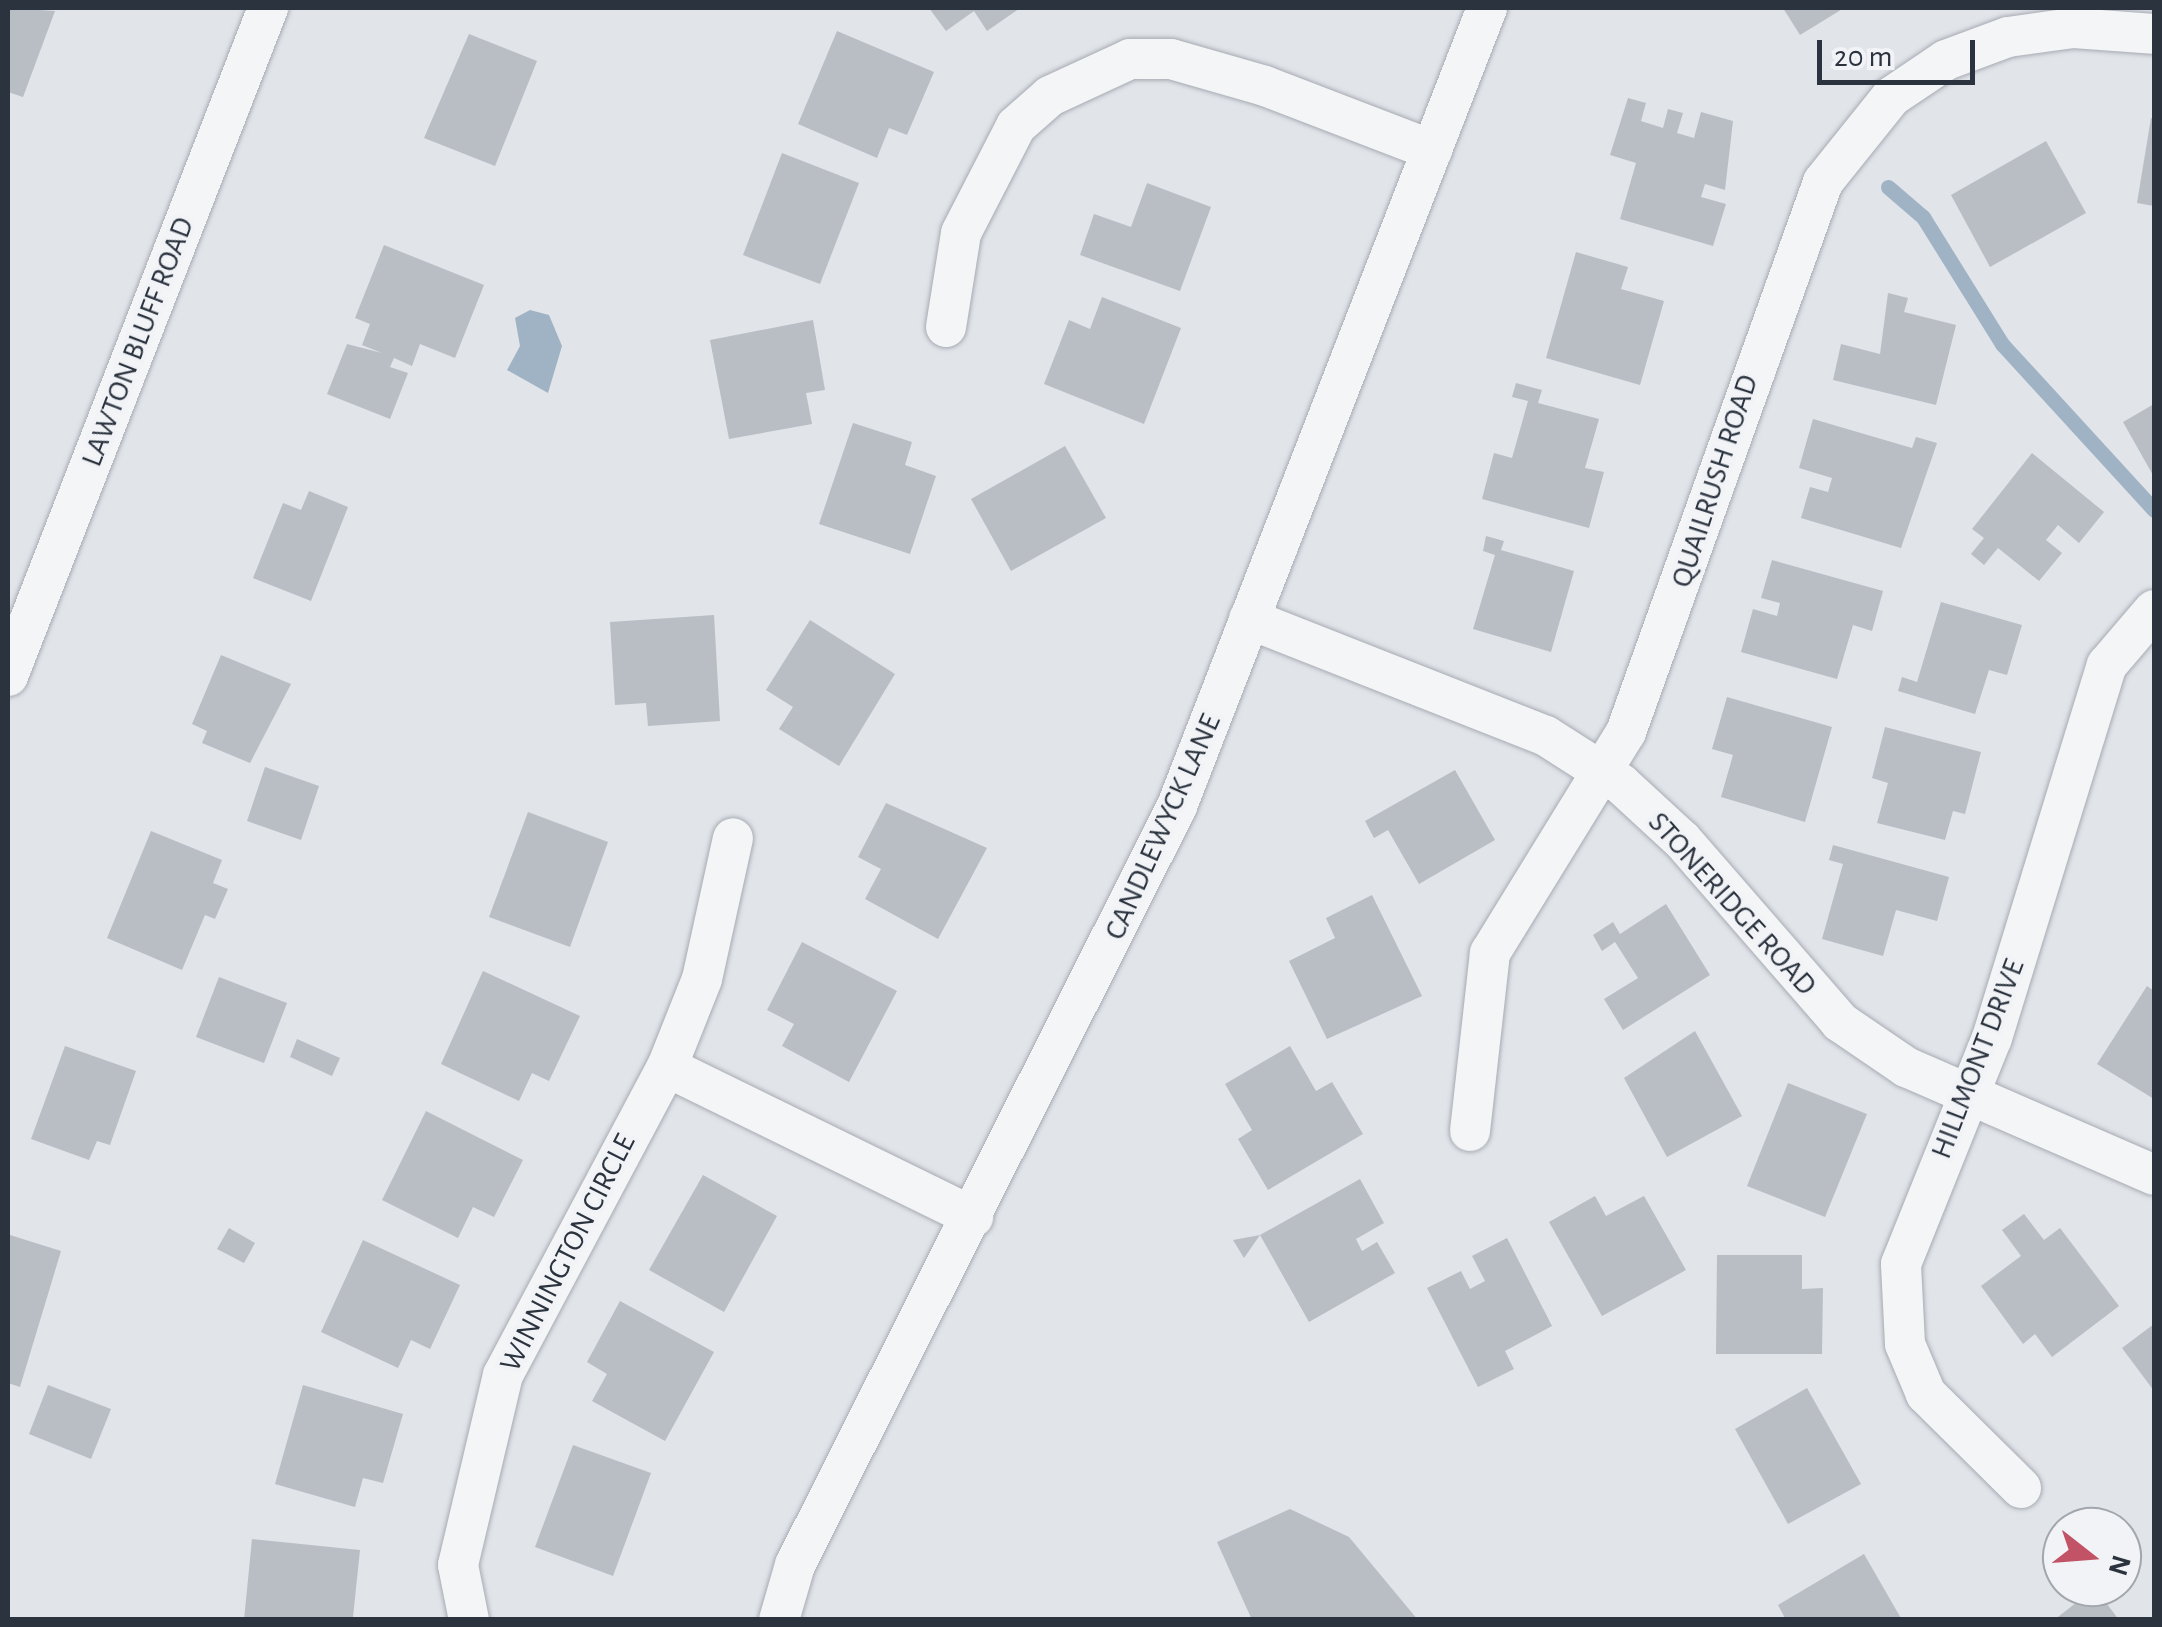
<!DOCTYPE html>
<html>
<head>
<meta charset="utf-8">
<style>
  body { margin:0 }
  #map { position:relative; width:2162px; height:1627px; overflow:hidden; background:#e1e4e9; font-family:"Alegreya Sans",sans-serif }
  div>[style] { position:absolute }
  .water>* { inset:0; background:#a0b3c5 }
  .stream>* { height:15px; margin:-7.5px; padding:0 7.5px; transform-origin:7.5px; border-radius:7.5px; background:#a0b3c5 }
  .building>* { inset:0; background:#b9bec5 }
  .roads { filter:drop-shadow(0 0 2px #a7abb3) drop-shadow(0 0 2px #a7abb3) }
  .minor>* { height:40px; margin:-20px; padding:0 20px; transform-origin:20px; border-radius:20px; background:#f4f5f7 }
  span { translate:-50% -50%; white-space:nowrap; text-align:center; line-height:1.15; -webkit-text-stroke:8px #f1f3f6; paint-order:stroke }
  .street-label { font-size:30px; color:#2b333f }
  .frame { position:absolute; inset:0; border:10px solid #2b333f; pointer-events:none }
  .north { position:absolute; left:2042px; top:1507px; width:100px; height:100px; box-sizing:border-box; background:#f1f3f6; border:2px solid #a2a6ad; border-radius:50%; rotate:107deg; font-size:28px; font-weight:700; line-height:40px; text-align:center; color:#2b333f }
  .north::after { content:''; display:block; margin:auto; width:35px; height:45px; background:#c25266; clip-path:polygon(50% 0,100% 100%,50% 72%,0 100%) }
  .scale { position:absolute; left:1817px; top:40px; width:158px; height:45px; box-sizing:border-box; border:5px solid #2b333f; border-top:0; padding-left:12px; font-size:30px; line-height:35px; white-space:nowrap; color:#2b333f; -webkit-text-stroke:8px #f1f3f6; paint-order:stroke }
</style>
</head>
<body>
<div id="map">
  <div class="water">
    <i style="clip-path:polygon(530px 310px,549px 315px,562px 346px,548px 393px,507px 370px,520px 346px,515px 318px)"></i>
  </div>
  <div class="stream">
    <i style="left:1888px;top:187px;width:46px;rotate:40.6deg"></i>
    <i style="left:1923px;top:217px;width:150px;rotate:58.1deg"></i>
    <i style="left:2002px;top:344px;width:225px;rotate:47.5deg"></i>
  </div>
  <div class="building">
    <i style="clip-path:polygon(8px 8px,55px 11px,23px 97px,8px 92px)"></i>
    <i style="clip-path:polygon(929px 8px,1020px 8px,987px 31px,974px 11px,946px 31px)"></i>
    <i style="clip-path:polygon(1783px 8px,1844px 8px,1800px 35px)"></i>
    <i style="clip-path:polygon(837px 31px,934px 72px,907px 135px,889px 128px,877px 158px,798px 124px)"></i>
    <i style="clip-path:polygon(469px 34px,537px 61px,495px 166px,424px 138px)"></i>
    <i style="clip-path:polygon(1628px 98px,1646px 103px,1641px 121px,1663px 128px,1668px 109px,1683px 113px,1677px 133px,1694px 138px,1701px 112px,1733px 121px,1725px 190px,1705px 184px,1701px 197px,1726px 204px,1713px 246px,1620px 219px,1636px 163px,1610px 155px)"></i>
    <i style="clip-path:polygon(2151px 118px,2154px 119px,2154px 206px,2137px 203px)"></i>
    <i style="clip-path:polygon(2046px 141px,2086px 213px,1990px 267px,1951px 195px)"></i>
    <i style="clip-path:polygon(782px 153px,859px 183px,820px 284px,743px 255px)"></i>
    <i style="clip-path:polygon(1147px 183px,1211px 207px,1180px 291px,1080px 255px,1094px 214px,1131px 227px)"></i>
    <i style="clip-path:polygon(384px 245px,484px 285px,455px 358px,420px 344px,412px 366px,394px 358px,390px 367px,408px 373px,390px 419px,327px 394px,347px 344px,382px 353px,362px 345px,370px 324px,355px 318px)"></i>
    <i style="clip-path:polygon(1576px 252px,1628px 267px,1621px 289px,1664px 301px,1640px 385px,1546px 358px)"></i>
    <i style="clip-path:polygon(1888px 293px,1908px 298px,1904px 312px,1956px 325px,1936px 405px,1833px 380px,1841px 344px,1880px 354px)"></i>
    <i style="clip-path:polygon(1102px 297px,1181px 328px,1144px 424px,1044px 384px,1069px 320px,1090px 329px)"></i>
    <i style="clip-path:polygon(813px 320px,825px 390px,806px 393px,812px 424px,729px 439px,710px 340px)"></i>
    <i style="clip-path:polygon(1516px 383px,1542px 390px,1538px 403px,1599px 419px,1585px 468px,1604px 472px,1589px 528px,1482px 499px,1494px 453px,1512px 458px,1528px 401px,1512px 397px)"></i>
    <i style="clip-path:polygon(2154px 404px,2154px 477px,2123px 422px)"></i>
    <i style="clip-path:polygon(1813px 419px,1912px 448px,1916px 437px,1937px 443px,1901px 548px,1801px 518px,1810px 487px,1828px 492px,1832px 478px,1799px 468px)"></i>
    <i style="clip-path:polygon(853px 423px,912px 442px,905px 465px,936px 476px,910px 554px,819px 524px)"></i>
    <i style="clip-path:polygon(1065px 446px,1106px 518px,1011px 571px,971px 499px)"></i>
    <i style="clip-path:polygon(2032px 453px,2104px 512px,2079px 543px,2058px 525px,2046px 540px,2062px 553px,2039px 581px,1998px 548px,1984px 565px,1971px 554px,1984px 538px,1972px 529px)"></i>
    <i style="clip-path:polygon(309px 491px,348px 507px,311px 601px,253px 578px,283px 503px,301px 510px)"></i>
    <i style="clip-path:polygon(1486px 536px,1504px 541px,1501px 550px,1574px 571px,1551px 652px,1473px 629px,1495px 555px,1483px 551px)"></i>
    <i style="clip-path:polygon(1772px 560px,1883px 591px,1872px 631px,1853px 625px,1837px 679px,1741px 652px,1753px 609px,1777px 616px,1780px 603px,1761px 598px)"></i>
    <i style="clip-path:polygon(1941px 602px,2022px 625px,2007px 675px,1989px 670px,1975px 714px,1898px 691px,1902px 677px,1917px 682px)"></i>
    <i style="clip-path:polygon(714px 615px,720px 721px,648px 726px,646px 703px,615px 705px,610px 622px)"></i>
    <i style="clip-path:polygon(810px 620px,895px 674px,839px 766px,779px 729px,793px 707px,766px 690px)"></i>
    <i style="clip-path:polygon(221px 655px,291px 684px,250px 763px,202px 743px,207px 731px,192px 724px)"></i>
    <i style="clip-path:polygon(1727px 697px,1832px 727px,1805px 822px,1721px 797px,1733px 755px,1712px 749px)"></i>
    <i style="clip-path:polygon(1885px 727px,1981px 752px,1965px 814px,1953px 811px,1945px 840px,1877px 823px,1888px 783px,1872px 778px)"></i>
    <i style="clip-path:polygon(265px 767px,319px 786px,301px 840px,247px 821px)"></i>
    <i style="clip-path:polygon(1455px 770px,1495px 840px,1419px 884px,1388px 830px,1374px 838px,1365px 821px)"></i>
    <i style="clip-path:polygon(886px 803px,987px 848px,938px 939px,865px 899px,881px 869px,858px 857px)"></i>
    <i style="clip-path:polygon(528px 812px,608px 842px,570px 947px,489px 917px)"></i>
    <i style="clip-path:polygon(151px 831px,222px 860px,213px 883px,228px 889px,215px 919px,205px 915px,182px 970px,107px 938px)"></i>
    <i style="clip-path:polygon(1833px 845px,1949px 877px,1937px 921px,1896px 910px,1883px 956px,1822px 939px,1843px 864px,1829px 860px)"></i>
    <i style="clip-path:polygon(1372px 895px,1422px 996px,1327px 1039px,1289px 961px,1335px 938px,1326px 918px)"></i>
    <i style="clip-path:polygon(1666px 904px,1710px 975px,1623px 1030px,1604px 999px,1638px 978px,1615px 942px,1602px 951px,1593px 935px,1613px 922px,1620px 934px)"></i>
    <i style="clip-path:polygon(802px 942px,897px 991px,849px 1082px,782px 1046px,794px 1024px,767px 1010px)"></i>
    <i style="clip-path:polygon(483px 971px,580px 1016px,549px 1081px,532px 1073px,519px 1101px,441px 1064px)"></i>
    <i style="clip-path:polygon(219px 977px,287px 1003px,264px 1063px,196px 1037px)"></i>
    <i style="clip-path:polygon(2147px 986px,2154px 991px,2154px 1099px,2097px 1064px)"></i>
    <i style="clip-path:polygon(1695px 1031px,1742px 1116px,1667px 1157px,1624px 1078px)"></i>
    <i style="clip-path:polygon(297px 1039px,340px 1058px,332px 1076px,290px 1057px)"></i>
    <i style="clip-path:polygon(65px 1046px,136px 1071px,110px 1145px,97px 1141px,89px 1160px,31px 1139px)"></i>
    <i style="clip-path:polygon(1290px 1046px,1316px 1091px,1332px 1082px,1363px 1134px,1268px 1190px,1238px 1139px,1252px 1130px,1225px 1084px)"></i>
    <i style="clip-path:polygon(1788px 1083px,1867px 1114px,1825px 1217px,1747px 1186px)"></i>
    <i style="clip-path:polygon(426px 1111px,523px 1160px,494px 1217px,473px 1207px,458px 1238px,382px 1200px)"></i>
    <i style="clip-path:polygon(703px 1175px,777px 1216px,724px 1312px,649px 1270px)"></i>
    <i style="clip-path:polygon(1360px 1179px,1384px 1223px,1356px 1239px,1362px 1251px,1377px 1242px,1395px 1273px,1309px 1322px,1260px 1235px,1244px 1258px,1233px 1240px,1260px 1235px)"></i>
    <i style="clip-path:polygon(1595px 1196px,1606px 1216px,1644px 1196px,1686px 1270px,1602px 1316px,1549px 1222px)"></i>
    <i style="clip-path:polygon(2024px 1214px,2044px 1240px,2060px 1228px,2119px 1306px,2052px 1357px,2035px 1334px,2023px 1344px,1981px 1286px,2021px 1256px,2002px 1230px)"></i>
    <i style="clip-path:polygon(229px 1228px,255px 1243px,244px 1263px,217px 1249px)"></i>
    <i style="clip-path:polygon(10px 1235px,61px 1251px,20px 1387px,8px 1383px)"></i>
    <i style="clip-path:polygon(1507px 1238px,1552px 1326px,1505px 1351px,1514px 1369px,1478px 1387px,1427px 1288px,1461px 1271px,1470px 1289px,1485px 1281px,1472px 1256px)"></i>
    <i style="clip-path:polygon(363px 1240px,460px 1285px,430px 1349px,411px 1340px,398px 1368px,321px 1332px)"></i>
    <i style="clip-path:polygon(1717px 1255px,1802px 1255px,1802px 1289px,1823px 1288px,1822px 1354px,1716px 1354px)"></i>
    <i style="clip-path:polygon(620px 1301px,714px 1352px,665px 1441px,592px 1401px,607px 1374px,587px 1362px)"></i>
    <i style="clip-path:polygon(2154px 1324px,2154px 1391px,2122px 1348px)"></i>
    <i style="clip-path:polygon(48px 1385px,111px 1409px,91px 1459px,29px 1434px)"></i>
    <i style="clip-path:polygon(303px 1385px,403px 1414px,383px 1483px,363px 1478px,355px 1507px,275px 1484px)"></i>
    <i style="clip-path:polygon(1807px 1388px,1861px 1484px,1788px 1524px,1735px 1429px)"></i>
    <i style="clip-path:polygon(573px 1445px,651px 1473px,613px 1576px,535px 1547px)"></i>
    <i style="clip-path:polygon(1290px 1509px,1349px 1537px,1418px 1620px,1252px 1620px,1217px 1542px)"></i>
    <i style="clip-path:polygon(252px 1539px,360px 1550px,353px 1617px,244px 1620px)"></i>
    <i style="clip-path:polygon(1864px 1554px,1902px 1620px,1786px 1620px,1778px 1605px)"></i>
    <i style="clip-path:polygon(2095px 1588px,2119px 1620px,2054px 1620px)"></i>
  </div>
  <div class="roads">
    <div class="minor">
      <i style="left:946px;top:327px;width:95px;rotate:-80.9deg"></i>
      <i style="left:961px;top:233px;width:120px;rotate:-62.8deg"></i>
      <i style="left:1016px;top:126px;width:45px;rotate:-41.4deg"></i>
      <i style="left:1050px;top:96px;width:88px;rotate:-24.8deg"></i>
      <i style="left:1130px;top:59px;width:41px"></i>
      <i style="left:1171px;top:59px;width:98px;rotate:16deg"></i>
      <i style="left:1265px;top:86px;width:179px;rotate:21deg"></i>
      <i style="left:1249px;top:619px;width:319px;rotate:21.5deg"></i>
      <i style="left:1546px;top:736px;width:89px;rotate:32.6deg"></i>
      <i style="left:1621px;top:784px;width:83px;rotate:42.6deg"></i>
      <i style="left:1682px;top:840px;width:241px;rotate:49deg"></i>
      <i style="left:1840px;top:1022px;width:80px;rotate:34.3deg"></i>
      <i style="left:1906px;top:1067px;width:270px;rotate:23.5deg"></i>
      <i style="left:8px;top:676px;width:717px;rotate:-68.73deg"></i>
      <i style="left:667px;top:1067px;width:341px;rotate:26.1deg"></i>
      <i style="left:1470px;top:1131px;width:179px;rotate:-83.6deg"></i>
      <i style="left:1490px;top:953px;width:259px;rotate:-58.4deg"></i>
      <i style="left:1626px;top:732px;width:584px;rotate:-70.29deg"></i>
      <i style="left:1823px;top:182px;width:109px;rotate:-51.3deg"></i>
      <i style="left:1891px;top:97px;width:66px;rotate:-33.9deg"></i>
      <i style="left:1946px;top:60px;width:66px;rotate:-20.4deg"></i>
      <i style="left:2008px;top:37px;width:66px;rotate:-7.9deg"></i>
      <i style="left:2073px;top:28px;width:81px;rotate:4.2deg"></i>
      <i style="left:2021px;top:1488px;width:134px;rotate:-135.3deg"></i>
      <i style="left:1926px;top:1394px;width:54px;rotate:-112.8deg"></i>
      <i style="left:1905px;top:1344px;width:80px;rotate:-92.9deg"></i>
      <i style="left:1901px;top:1264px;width:244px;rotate:-68.1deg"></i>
      <i style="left:1992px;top:1038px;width:390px;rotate:-72.9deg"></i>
      <i style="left:2107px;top:665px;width:72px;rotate:-49.5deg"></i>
      <i style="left:469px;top:1620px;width:56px;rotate:-101.3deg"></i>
      <i style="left:458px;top:1565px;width:195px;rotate:-76.7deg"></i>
      <i style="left:503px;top:1375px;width:349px;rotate:-62deg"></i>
      <i style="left:667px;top:1067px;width:95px;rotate:-68.3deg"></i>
      <i style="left:702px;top:979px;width:144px;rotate:-77.6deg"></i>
      <i style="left:779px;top:1620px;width:57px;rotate:-73.8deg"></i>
      <i style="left:795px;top:1565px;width:850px;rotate:-63.28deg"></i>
      <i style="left:1177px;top:806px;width:856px;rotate:-68.77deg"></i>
    </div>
  </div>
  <div class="street-label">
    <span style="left:138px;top:342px;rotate:-69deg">LAWTON BLUFF ROAD</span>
    <span style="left:1715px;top:481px;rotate:-72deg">QUAILRUSH ROAD</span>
    <span style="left:1163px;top:827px;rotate:-66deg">CANDLEWYCK LANE</span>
    <span style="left:1732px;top:904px;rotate:48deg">STONERIDGE ROAD</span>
    <span style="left:1978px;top:1059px;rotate:-69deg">HILLMONT DRIVE</span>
    <span style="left:568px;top:1253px;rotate:-63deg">WINNINGTON CIRCLE</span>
  </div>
  <div class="frame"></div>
  <div class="north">N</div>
  <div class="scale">20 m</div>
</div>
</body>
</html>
